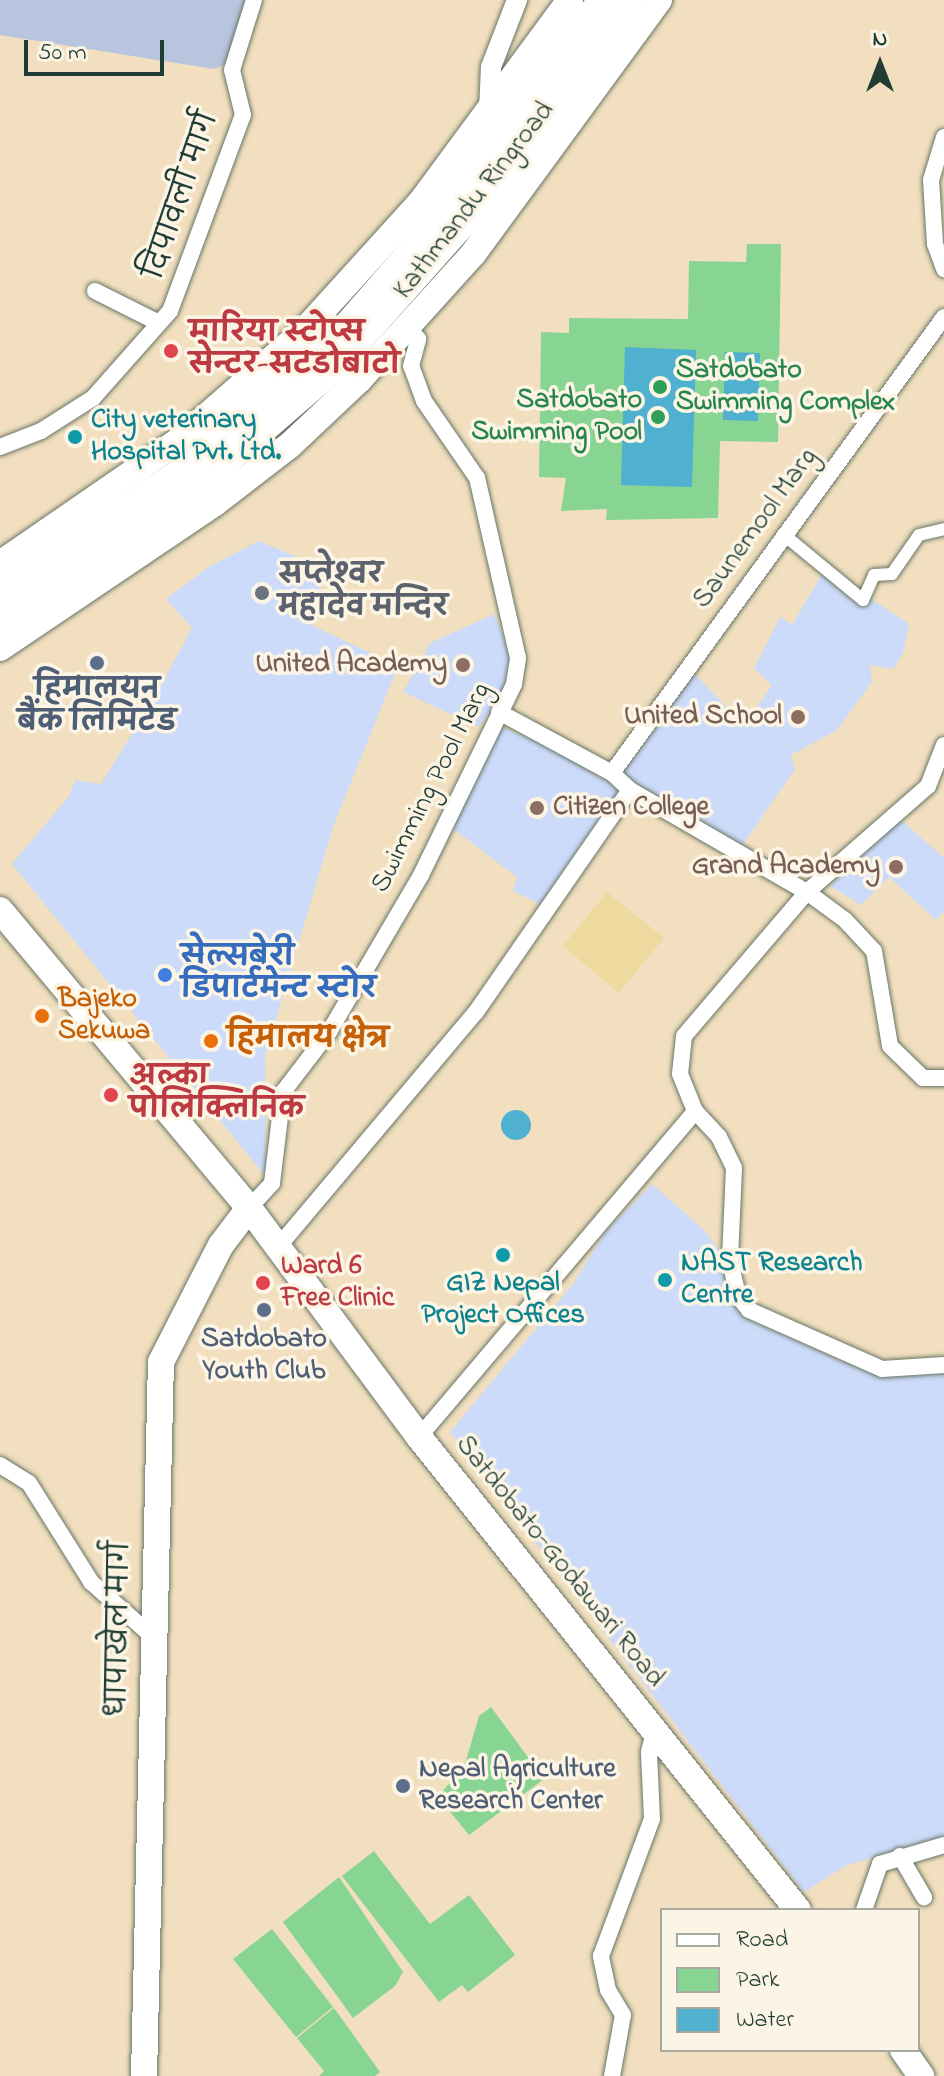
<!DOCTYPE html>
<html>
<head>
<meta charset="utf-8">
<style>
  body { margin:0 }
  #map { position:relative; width:944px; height:2076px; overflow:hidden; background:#f1dfbf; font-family:"Indie Flower","Playpen Sans Deva",sans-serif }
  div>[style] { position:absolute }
  .built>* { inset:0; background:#ccdbf9 }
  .industrial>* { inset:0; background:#b8c5de }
  .green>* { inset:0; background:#88d593 }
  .sand>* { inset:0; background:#eeda9e }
  .water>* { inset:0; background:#50b0cf }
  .round { border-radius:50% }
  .roads { filter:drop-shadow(0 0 2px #687665) drop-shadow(0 0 2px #687665) }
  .pedestrian>* { height:12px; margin:-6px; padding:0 6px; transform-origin:6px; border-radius:6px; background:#fff }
  .minor>* { height:16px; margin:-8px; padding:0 8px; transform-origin:8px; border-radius:8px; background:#fff }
  .tertiary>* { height:20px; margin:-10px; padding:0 10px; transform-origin:10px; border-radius:10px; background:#fff }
  .primary>* { height:26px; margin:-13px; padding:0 13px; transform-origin:13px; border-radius:13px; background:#fff }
  .trunk>* { height:28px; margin:-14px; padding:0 14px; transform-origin:14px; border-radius:14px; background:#fff }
  .dots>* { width:22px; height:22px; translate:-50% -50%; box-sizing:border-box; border:4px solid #fcf5e5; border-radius:50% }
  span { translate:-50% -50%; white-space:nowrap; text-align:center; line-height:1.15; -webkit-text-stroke:7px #fcf5e5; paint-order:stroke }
  .street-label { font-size:28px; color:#1f3d34 }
  .health-label { font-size:28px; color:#be3a42; font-weight:700 }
  .left { translate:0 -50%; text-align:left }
  .leisure-label { font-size:28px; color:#27864d; font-weight:700 }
  .right { translate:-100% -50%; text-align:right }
  .culture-label { font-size:28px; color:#0d838f; font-weight:700 }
  .worship-label { font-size:28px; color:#5b616d; font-weight:700 }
  .education-label { font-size:28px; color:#785e54; font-weight:700 }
  .service-label { font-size:28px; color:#4e5e75; font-weight:700 }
  .shop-label { font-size:28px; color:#366cbe; font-weight:700 }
  .food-label { font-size:28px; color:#c56008; font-weight:700 }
  .legend { position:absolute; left:660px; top:1908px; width:260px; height:144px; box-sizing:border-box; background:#fcf5e5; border:2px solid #a4ab9e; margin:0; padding:10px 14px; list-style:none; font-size:24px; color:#1f3d34 }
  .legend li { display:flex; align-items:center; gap:16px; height:40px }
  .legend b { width:40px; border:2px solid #a4ab9e }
  .north { position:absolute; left:840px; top:24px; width:80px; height:80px; -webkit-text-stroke:6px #fcf5e5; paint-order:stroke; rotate:0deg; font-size:22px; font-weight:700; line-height:32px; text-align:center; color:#1f3d34 }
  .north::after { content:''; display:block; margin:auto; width:28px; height:36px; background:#1f3d34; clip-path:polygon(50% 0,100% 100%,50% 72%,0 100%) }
  .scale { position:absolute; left:24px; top:40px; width:140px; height:36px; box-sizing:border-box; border:4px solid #1f3d34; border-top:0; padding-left:10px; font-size:24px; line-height:28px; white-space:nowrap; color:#1f3d34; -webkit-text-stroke:6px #fcf5e5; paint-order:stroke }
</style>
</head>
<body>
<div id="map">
  <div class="built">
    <i style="clip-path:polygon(259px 541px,330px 571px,303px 621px,398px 666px,333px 827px,265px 1056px,266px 1177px,12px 864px,69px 796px,75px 780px,101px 784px,157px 693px,192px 628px,166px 599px,210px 566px)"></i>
    <i style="clip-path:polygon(825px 569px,909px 624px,903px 653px,893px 669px,870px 665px,872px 682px,837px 730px,791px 755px,795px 769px,737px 853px,646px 796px,620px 770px,657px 727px,693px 672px,744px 726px,772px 685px,754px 668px,780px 617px,792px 625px)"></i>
    <i style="clip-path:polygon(494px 614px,512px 657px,506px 688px,479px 727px,403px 692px,430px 643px)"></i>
    <i style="clip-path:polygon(500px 726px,553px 749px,624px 790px,546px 907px,513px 891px,517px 877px,451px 827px)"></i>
    <i style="clip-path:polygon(899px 818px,944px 858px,944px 911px,936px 920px,889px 877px,861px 905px,830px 886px)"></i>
    <i style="clip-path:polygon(652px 1184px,705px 1231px,726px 1259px,734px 1304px,751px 1320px,874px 1375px,944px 1373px,944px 1838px,847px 1865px,804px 1892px,450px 1432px,573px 1284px,607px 1230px)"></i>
  </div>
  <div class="industrial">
    <i style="clip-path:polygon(0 0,248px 0,227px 63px,214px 69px,0 35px)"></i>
  </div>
  <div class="green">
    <i style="clip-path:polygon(747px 244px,781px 244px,778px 442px,720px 441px,718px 518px,606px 520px,607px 509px,561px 511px,566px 478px,539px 477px,541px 332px,569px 333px,569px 318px,688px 319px,689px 261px,746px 262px)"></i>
    <i style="clip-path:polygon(491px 1707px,544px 1779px,469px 1835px,438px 1797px,465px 1764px,479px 1716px)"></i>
    <i style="clip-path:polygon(374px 1851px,430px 1924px,469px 1895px,515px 1955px,468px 1992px,462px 1985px,439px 2002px,342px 1876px)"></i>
    <i style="clip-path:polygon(339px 1877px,403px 1972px,395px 1986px,353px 2018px,283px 1922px)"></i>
    <i style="clip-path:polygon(272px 1929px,333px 2007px,296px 2037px,233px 1959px)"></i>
    <i style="clip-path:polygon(334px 2008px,380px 2072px,375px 2076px,319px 2076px,324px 2071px,297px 2038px)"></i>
  </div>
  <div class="sand">
    <i style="clip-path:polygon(607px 892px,664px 938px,619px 993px,563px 946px)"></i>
  </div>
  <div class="water">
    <i style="clip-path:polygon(625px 347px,696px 350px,692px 487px,621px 485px)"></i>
    <i style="clip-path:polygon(725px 352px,760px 353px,758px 421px,723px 420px)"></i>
    <i class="round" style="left:501px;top:1110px;width:30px;height:30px"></i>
  </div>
  <div class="roads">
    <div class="pedestrian">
      <i style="left:783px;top:534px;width:104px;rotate:39.5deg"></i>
      <i style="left:863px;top:600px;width:27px;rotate:-66deg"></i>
      <i style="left:874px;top:575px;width:18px;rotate:-3deg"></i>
      <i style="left:892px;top:574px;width:47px;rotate:-55.3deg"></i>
      <i style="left:919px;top:535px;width:26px;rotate:-13deg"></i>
    </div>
    <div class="minor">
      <i style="left:944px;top:137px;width:45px;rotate:106.8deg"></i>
      <i style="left:931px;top:180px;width:64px;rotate:86.4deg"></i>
      <i style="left:935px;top:244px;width:27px;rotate:70deg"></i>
      <i style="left:95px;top:291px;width:69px;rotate:26.6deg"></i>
      <i style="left:0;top:447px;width:44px;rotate:-21.3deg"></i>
      <i style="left:41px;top:431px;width:62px;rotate:-32.4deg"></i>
      <i style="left:93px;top:398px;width:116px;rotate:-48.5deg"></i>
      <i style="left:170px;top:311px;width:209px;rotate:-69.6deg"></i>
      <i style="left:243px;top:115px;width:46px;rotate:-103.7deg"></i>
      <i style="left:232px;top:70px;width:73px;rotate:-72.6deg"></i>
      <i style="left:499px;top:712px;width:128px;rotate:28.4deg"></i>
      <i style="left:612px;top:773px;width:25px;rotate:43deg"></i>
      <i style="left:630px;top:790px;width:204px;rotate:30deg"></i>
      <i style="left:807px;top:892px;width:47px;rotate:36.4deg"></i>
      <i style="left:845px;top:920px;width:42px;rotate:46.9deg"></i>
      <i style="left:874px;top:951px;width:96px;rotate:80.4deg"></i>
      <i style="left:890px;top:1046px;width:46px;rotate:44.1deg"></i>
      <i style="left:923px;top:1078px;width:21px"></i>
      <i style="left:944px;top:745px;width:44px;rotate:111.3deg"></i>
      <i style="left:928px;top:786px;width:161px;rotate:138.8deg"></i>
      <i style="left:807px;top:892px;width:189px;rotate:130.5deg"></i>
      <i style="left:684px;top:1036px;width:38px;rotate:96deg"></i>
      <i style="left:680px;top:1074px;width:40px;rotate:68deg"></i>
      <i style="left:695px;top:1111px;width:35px;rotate:47deg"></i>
      <i style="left:719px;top:1137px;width:34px;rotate:64deg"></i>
      <i style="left:734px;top:1168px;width:93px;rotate:92.5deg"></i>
      <i style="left:730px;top:1261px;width:36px;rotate:77deg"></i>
      <i style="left:738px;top:1296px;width:18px;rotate:52deg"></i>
      <i style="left:749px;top:1310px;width:145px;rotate:23.9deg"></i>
      <i style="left:882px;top:1369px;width:62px;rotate:-3.7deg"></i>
      <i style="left:612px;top:773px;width:564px;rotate:-53.94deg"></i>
      <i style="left:249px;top:1208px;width:34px;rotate:-47deg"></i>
      <i style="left:272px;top:1183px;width:92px;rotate:-83.1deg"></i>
      <i style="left:283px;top:1092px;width:76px;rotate:-52.5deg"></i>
      <i style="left:329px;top:1032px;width:182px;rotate:-59.6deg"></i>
      <i style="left:421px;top:875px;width:212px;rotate:-64deg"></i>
      <i style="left:514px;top:684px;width:26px;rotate:-81deg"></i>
      <i style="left:518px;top:658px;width:185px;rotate:-102.8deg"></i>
      <i style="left:477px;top:478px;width:93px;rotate:-124.5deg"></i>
      <i style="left:424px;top:401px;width:37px;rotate:-110deg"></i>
      <i style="left:411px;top:366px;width:28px;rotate:-75deg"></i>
      <i style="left:418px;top:339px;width:14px;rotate:-129deg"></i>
      <i style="left:278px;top:1247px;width:307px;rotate:-49.9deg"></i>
      <i style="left:476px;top:1012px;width:270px;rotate:-55.3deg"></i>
      <i style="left:419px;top:1437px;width:427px;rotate:-49.7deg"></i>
      <i style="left:0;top:1465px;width:34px;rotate:32deg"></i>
      <i style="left:29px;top:1483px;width:117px;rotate:57.9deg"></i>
      <i style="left:91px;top:1582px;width:81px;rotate:41.5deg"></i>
      <i style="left:900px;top:1856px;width:48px;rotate:59.7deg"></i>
      <i style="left:864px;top:1910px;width:49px;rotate:-70.8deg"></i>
      <i style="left:880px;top:1864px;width:67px;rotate:-16.5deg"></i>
      <i style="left:612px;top:2076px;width:62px;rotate:-79.8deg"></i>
      <i style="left:623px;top:2015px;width:29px;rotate:-121deg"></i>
      <i style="left:608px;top:1990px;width:35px;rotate:-102deg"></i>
      <i style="left:601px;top:1956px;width:146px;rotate:-69.6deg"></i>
      <i style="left:652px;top:1819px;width:67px;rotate:-92.6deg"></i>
      <i style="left:649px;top:1752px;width:21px;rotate:-76deg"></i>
    </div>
    <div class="tertiary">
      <i style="left:489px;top:111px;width:44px;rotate:-87.4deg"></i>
      <i style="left:491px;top:67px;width:72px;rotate:-68.8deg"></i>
    </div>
    <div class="primary">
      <i style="left:0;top:564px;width:215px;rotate:-34.6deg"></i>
      <i style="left:177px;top:442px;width:169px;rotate:-41.2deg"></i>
      <i style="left:304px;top:331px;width:174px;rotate:-47.8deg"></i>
      <i style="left:421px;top:202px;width:251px;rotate:-53.6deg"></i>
      <i style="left:0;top:648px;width:259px;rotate:-34deg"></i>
      <i style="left:215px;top:503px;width:95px;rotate:-37.7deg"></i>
      <i style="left:290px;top:445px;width:95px;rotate:-43.3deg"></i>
      <i style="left:359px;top:380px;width:170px;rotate:-47.9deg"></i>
      <i style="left:473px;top:254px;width:315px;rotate:-53.8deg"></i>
      <i style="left:0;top:910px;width:388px;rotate:50.1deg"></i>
      <i style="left:249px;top:1208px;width:285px;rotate:53.4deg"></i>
      <i style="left:419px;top:1437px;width:606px;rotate:51.3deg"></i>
      <i style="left:903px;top:2050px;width:32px;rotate:55deg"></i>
      <i style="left:144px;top:2076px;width:714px;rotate:-88.64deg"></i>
      <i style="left:161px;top:1362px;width:131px;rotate:-62.9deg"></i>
      <i style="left:221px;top:1245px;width:46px;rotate:-52.9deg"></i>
    </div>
    <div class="trunk">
      <i style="left:0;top:594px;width:222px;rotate:-34deg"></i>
      <i style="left:184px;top:470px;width:207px;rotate:-41.1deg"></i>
      <i style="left:340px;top:334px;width:137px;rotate:-48.9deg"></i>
      <i style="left:430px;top:231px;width:288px;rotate:-53.3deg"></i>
      <i style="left:0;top:619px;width:247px;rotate:-34.3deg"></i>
      <i style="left:204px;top:480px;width:173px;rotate:-40.8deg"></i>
      <i style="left:335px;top:367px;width:200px;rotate:-48.4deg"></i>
      <i style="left:468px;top:217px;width:270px;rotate:-53.4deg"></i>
    </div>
  </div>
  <div class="dots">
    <i style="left:171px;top:351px;background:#e0444e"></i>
    <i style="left:660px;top:387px;background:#2e9e5b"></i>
    <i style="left:658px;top:417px;background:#2e9e5b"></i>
    <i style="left:75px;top:437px;background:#0f9aa8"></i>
    <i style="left:262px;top:593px;background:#6b7280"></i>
    <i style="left:97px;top:663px;background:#5c6f8a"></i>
    <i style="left:463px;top:665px;background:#8d6e63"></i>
    <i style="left:798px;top:717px;background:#8d6e63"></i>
    <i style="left:537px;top:808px;background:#8d6e63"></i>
    <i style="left:896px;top:867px;background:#8d6e63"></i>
    <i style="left:165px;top:975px;background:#3f7fe0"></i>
    <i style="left:42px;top:1016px;background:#e8710a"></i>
    <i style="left:211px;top:1041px;background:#e8710a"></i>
    <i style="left:111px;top:1095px;background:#e0444e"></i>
    <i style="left:503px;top:1255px;background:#0f9aa8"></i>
    <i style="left:665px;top:1280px;background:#0f9aa8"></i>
    <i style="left:263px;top:1283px;background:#e0444e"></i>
    <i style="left:264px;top:1310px;background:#5c6f8a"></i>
    <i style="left:403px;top:1786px;background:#5c6f8a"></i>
  </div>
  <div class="street-label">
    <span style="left:183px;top:196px;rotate:-71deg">दिपावली मार्ग</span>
    <span style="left:475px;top:201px;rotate:-52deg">Kathmandu Ringroad</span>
    <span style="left:756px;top:529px;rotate:-54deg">Saunemool Marg</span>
    <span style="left:432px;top:788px;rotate:-63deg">Swimming Pool Marg</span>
    <span style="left:559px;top:1562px;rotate:51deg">Satdobato-Godawari Road</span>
    <span style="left:121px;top:1629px;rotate:-89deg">धापाखेल मार्ग</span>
  </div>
  <div class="health-label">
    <span class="left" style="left:189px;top:351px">मारिया स्टोप्स<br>सेन्टर-सटडोबाटो</span>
    <span class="left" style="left:129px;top:1095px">अल्का<br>पोलिक्लिनिक</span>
    <span class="left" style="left:281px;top:1283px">Ward 6<br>Free Clinic</span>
  </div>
  <div class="leisure-label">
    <span class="left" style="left:676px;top:387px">Satdobato<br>Swimming Complex</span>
    <span class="right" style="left:642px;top:417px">Satdobato<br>Swimming Pool</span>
  </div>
  <div class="culture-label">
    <span class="left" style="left:91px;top:437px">City veterinary<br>Hospital Pvt. Ltd.</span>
    <span class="left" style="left:681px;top:1280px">NAST Research<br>Centre</span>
    <span style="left:503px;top:1300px">GIZ Nepal<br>Project Offices</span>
  </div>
  <div class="worship-label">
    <span class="left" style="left:278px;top:593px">सप्तेश्वर<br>महादेव मन्दिर</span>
  </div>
  <div class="education-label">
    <span class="right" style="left:447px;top:665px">United Academy</span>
    <span class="right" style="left:782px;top:717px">United School</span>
    <span class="left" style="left:553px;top:808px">Citizen College</span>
    <span class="right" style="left:880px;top:867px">Grand Academy</span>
  </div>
  <div class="service-label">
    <span style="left:97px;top:708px">हिमालयन<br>बैंक लिमिटेड</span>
    <span style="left:264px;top:1356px">Satdobato<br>Youth Club</span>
    <span class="left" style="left:419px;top:1786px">Nepal Agriculture<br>Research Center</span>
  </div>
  <div class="shop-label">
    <span class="left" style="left:181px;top:975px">सेल्सबेरी<br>डिपार्टमेन्ट स्टोर</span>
  </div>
  <div class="food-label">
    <span class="left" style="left:58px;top:1016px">Bajeko<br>Sekuwa</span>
    <span class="left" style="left:227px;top:1041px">हिमालय क्षेत्र</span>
  </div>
  <ul class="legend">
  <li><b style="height:10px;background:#fff"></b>Road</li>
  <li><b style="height:22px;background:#88d593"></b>Park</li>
  <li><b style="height:22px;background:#50b0cf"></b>Water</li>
  </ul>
  <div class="north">N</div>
  <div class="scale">50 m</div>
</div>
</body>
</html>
